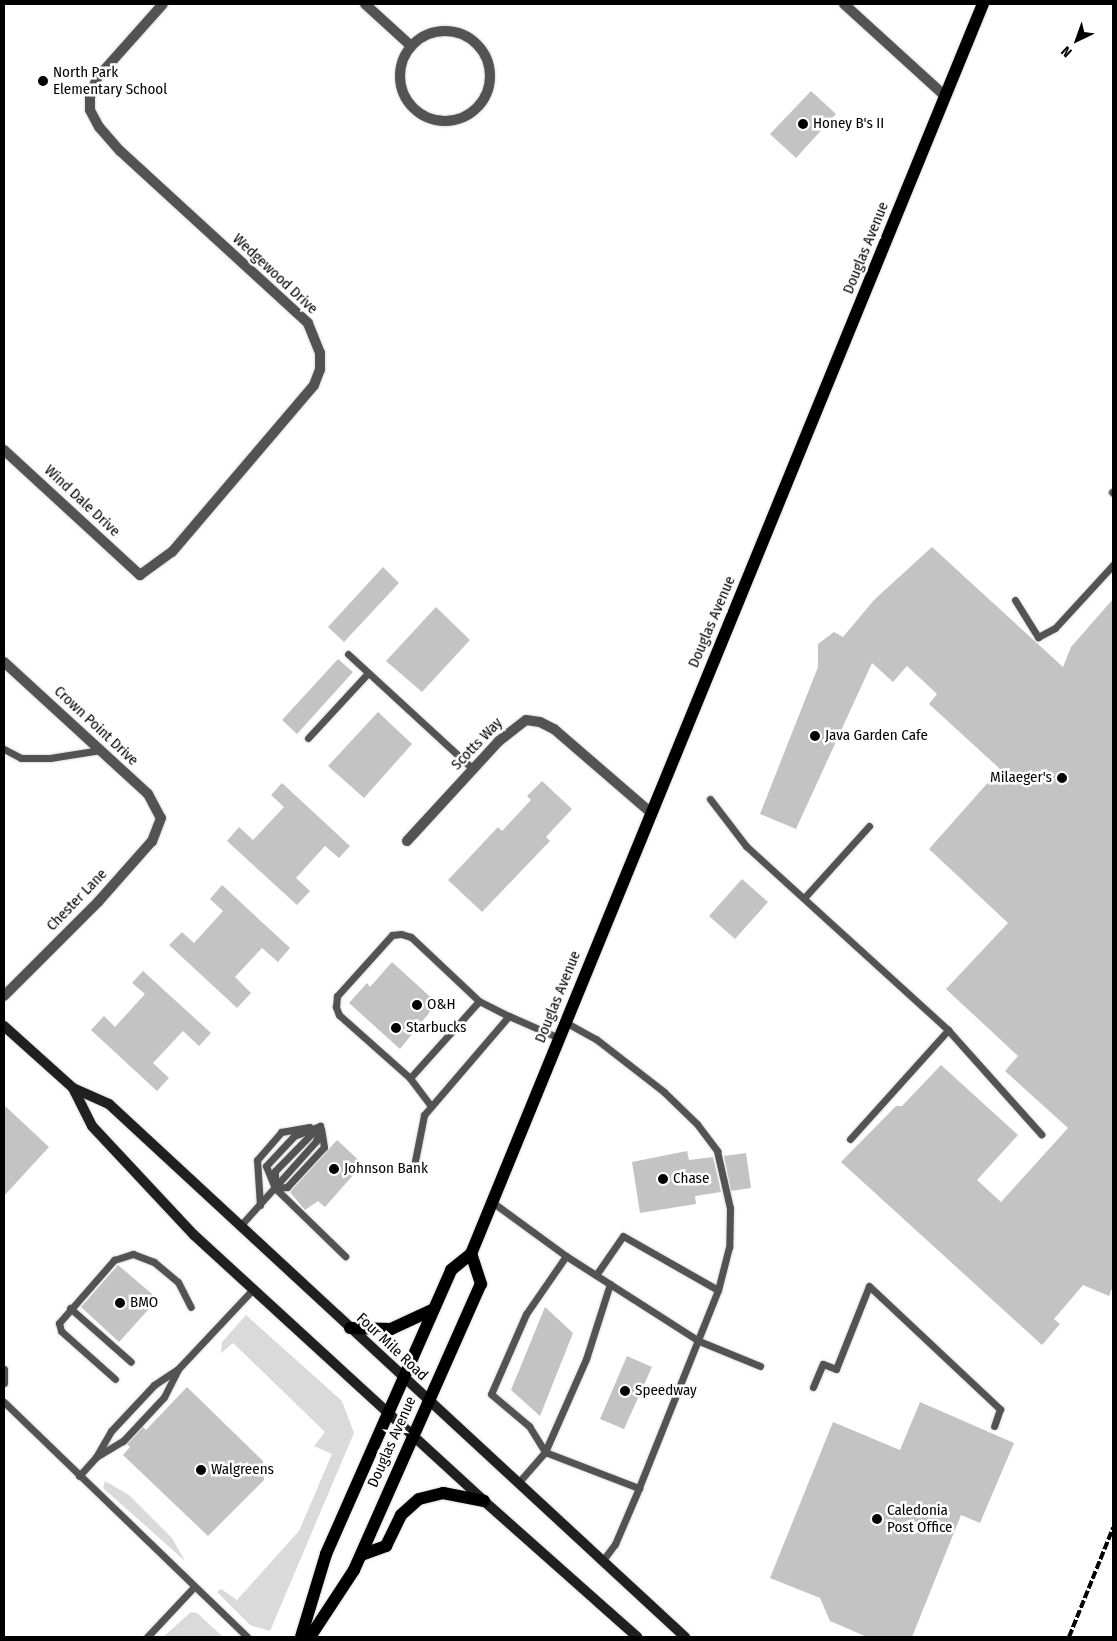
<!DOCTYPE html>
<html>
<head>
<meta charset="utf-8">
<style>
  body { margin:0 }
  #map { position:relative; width:1117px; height:1641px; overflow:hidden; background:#fff; font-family:"Fira Sans Condensed",sans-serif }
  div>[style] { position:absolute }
  .green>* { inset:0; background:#dadada }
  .building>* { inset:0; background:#c3c3c3 }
  .roads { filter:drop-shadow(0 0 1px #dbdbdb) drop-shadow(0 0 1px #dbdbdb) }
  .lane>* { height:7px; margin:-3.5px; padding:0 3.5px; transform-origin:3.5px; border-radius:3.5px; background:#535353 }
  .street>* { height:10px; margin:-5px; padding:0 5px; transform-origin:5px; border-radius:5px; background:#535353 }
  .street>.ring { margin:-5px; padding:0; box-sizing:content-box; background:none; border:10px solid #535353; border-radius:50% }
  .secondary>* { height:10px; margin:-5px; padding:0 5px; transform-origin:5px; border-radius:5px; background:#202020 }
  .primary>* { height:12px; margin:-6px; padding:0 6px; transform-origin:6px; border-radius:6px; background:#000 }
  .rail>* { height:4px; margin-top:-2px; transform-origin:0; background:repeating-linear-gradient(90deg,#000 0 8px,transparent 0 10.5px) }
  .dots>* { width:14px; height:14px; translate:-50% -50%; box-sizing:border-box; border:2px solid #fff; border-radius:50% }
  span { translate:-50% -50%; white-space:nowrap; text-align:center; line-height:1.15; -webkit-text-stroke:5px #fff; paint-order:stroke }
  .poi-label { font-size:15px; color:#000 }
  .left { translate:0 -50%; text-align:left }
  .right { translate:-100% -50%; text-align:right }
  .street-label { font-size:15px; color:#000 }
  .frame { position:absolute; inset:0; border:5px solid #000; pointer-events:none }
  .north { position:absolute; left:1052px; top:15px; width:50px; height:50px; -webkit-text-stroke:4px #fff; paint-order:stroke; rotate:222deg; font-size:14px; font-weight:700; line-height:20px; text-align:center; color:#000 }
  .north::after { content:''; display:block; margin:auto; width:18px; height:22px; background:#000; clip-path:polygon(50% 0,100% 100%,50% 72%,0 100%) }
</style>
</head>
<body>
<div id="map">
  <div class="green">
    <i style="clip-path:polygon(246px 1315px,342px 1401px,354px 1433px,270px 1631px,250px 1625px,217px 1592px,221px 1589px,237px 1600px,299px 1531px,332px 1454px,314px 1446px,325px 1432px,233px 1343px,221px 1353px,222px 1342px)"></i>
    <i style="clip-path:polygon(105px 1481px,129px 1495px,172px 1538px,185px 1561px,103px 1488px)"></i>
    <i style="clip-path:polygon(191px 1612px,197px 1613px,223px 1637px,163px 1637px)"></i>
  </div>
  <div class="building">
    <i style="clip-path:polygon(811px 91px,836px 114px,796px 158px,770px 134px)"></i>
    <i style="clip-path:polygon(932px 547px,1063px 667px,1071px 647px,1113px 599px,1113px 1286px,1109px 1296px,1083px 1285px,1054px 1319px,1060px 1324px,1042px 1345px,841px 1162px,896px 1106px,902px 1106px,941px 1065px,1018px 1135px,977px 1180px,1001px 1202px,1068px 1128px,1005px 1071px,1018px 1056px,946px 989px,1008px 923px,929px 849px,1000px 769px,929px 704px,937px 694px,907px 666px,893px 682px,872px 663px,796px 829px,760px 814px,818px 667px,818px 644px,834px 632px,843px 637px,874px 600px)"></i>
    <i style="clip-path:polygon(383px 567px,399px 583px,344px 642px,328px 627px)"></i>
    <i style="clip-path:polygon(436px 607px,470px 640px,422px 692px,386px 661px)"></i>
    <i style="clip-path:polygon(338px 659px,353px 672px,297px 734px,282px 720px)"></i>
    <i style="clip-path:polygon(378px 712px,412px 744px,364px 798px,328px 766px)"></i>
    <i style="clip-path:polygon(542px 781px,572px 809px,546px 837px,550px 841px,482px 912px,448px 880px,498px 827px,502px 831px,531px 800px,527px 796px)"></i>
    <i style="clip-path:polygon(282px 783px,350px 846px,339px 858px,325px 846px,296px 878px,310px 891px,297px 905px,227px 841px,239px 827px,253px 840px,284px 807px,271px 795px)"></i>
    <i style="clip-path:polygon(742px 879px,768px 902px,735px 939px,709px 916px)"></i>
    <i style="clip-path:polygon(222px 885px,290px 948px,278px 962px,262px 948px,235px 977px,251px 993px,237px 1008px,169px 945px,182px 932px,194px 943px,223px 911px,210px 899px)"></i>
    <i style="clip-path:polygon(392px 962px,437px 1003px,400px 1049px,349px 1003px,367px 983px,370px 987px)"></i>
    <i style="clip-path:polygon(143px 971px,211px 1033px,199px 1046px,183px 1031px,153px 1063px,169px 1078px,157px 1091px,91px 1030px,104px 1016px,115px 1027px,145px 994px,132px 983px)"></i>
    <i style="clip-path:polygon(4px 1105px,49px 1147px,4px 1196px)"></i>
    <i style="clip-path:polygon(337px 1140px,363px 1164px,325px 1207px,318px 1201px,305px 1210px,290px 1192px)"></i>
    <i style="clip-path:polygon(687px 1151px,689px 1160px,713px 1157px,721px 1192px,695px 1196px,696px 1204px,640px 1213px,632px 1162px)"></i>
    <i style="clip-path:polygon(746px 1153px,751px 1188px,731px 1191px,724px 1156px)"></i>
    <i style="clip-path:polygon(118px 1265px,158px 1299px,119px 1342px,81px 1307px)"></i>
    <i style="clip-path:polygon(545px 1307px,573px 1333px,540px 1416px,511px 1390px)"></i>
    <i style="clip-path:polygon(627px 1356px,652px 1367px,624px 1429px,600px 1419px)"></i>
    <i style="clip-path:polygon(187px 1387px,263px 1461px,264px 1480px,208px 1536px,123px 1455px,130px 1447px,127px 1444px,143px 1427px,146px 1430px)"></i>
    <i style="clip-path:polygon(920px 1402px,1014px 1443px,980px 1523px,961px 1515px,912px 1637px,867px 1637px,830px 1621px,820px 1598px,770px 1578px,833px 1422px,900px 1450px)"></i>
  </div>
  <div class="roads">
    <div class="lane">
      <i style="left:1112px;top:492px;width:1px;rotate:45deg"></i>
      <i style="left:1015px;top:600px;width:44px;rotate:58.1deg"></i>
      <i style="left:1038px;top:637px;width:19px;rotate:-28deg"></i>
      <i style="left:1055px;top:628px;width:86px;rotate:-47.4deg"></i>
      <i style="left:348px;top:654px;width:170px;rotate:42.6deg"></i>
      <i style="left:308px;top:738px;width:88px;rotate:-47.3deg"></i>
      <i style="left:4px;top:749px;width:19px;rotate:28deg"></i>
      <i style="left:21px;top:758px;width:29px"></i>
      <i style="left:50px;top:758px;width:51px;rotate:-9.1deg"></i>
      <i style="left:710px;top:799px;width:59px;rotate:52.5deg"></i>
      <i style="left:746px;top:846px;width:273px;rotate:42.3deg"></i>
      <i style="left:948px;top:1030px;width:140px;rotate:48.2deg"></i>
      <i style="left:804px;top:898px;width:97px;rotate:-47.9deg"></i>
      <i style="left:565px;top:1022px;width:35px;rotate:29deg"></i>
      <i style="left:596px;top:1039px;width:86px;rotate:37.9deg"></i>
      <i style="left:664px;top:1092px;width:46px;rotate:44.1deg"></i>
      <i style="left:697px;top:1124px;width:34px;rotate:53deg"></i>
      <i style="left:717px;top:1151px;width:58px;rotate:77.2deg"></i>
      <i style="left:730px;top:1208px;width:39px;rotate:91deg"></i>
      <i style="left:729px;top:1247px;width:44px;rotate:104.3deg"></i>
      <i style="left:410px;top:1078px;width:103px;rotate:-48.1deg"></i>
      <i style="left:479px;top:1001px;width:34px;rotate:27deg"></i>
      <i style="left:431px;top:1106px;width:35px;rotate:-127deg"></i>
      <i style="left:410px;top:1078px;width:95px;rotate:-138.4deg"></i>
      <i style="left:339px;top:1015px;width:9px;rotate:-111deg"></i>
      <i style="left:336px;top:1007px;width:11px;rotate:-85deg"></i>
      <i style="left:337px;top:996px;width:82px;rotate:-48deg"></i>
      <i style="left:392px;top:935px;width:9px;rotate:-6deg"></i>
      <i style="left:401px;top:934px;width:10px;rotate:17deg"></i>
      <i style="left:411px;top:937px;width:93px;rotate:43.3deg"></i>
      <i style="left:320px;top:1126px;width:28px;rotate:159deg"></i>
      <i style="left:294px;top:1136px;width:41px;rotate:133deg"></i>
      <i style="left:266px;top:1166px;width:24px;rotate:68deg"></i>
      <i style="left:275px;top:1188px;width:98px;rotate:44.2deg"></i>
      <i style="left:850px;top:1139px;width:147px;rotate:-48deg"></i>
      <i style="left:415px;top:1161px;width:47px;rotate:-78.9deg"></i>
      <i style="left:424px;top:1115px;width:130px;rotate:-49.4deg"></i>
      <i style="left:509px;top:1016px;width:55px;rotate:23.7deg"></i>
      <i style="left:275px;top:1183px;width:12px;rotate:-90deg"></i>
      <i style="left:275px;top:1171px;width:57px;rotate:-45.7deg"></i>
      <i style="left:275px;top:1188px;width:12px;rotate:-5deg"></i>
      <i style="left:287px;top:1187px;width:54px;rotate:-47.2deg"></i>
      <i style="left:324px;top:1147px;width:18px;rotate:-99deg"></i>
      <i style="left:492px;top:1202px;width:92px;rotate:36.1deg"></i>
      <i style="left:566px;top:1256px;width:158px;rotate:32.6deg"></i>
      <i style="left:699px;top:1341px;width:66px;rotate:22.3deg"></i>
      <i style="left:260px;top:1205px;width:45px;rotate:-93.8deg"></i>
      <i style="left:257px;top:1160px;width:37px;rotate:-49deg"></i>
      <i style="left:281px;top:1132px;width:29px;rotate:-10deg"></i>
      <i style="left:241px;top:1225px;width:113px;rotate:-48.2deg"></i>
      <i style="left:316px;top:1141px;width:16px;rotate:-75deg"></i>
      <i style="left:566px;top:1256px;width:70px;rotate:124.6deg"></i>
      <i style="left:526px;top:1314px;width:87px;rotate:113.6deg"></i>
      <i style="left:491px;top:1394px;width:50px;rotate:40.1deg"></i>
      <i style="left:529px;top:1426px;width:31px;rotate:58deg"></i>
      <i style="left:545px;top:1452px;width:101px;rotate:21deg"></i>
      <i style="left:596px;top:1275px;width:47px;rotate:-55.3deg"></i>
      <i style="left:623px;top:1236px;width:109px;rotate:29.6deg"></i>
      <i style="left:718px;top:1290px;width:213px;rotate:111.8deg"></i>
      <i style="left:639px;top:1488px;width:61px;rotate:113.2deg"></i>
      <i style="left:615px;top:1544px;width:21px;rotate:127deg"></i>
      <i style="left:70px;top:1308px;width:81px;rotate:41.5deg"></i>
      <i style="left:4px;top:1369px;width:14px;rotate:90deg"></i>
      <i style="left:115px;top:1379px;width:72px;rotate:-138.4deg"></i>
      <i style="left:61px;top:1331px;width:8px;rotate:-104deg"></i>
      <i style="left:59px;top:1323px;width:84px;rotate:-48.9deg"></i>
      <i style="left:114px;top:1260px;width:20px;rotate:-18deg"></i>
      <i style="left:133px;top:1254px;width:22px;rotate:21deg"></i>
      <i style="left:154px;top:1262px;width:31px;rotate:40deg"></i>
      <i style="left:178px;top:1282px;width:28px;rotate:63deg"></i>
      <i style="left:813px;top:1387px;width:25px;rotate:-67deg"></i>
      <i style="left:823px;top:1364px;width:14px;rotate:21deg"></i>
      <i style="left:836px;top:1369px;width:89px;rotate:-68.3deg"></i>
      <i style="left:869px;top:1286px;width:180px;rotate:43.2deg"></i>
      <i style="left:1000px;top:1409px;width:18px;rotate:109deg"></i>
      <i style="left:4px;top:1402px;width:338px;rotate:44deg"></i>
      <i style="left:96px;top:1457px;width:31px;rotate:-31deg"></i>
      <i style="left:123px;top:1441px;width:60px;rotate:-47deg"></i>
      <i style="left:164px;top:1397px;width:30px;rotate:-63deg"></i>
      <i style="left:79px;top:1476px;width:25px;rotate:-48deg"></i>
      <i style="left:96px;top:1457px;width:30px;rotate:-60deg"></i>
      <i style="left:111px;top:1431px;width:63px;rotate:-46.9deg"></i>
      <i style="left:154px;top:1385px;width:29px;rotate:-34deg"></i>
      <i style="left:178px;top:1369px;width:110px;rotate:-46.8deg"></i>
      <i style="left:518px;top:1483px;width:41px;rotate:-48.9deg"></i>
      <i style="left:545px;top:1452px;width:102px;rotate:-66.2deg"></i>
      <i style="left:586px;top:1359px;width:79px;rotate:-72.3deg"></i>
      <i style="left:147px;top:1637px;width:69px;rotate:-46.8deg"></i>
    </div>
    <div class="street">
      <i style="left:365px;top:4px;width:62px;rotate:42.4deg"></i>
      <i style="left:844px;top:4px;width:137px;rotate:42.3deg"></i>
      <i class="ring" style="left:400px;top:31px;width:80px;height:80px"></i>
      <i style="left:4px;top:450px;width:185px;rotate:42.6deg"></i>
      <i style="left:140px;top:575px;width:39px;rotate:-36deg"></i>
      <i style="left:172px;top:552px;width:219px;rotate:-49.6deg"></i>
      <i style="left:314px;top:385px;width:17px;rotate:-69deg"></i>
      <i style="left:320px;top:369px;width:16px;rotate:-90deg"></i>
      <i style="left:320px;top:353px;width:32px;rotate:-112deg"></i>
      <i style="left:308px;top:323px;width:255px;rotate:-137.5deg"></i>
      <i style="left:120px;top:151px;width:32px;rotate:-131deg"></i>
      <i style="left:99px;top:127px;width:19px;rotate:-118deg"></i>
      <i style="left:90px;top:110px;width:13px;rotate:-90deg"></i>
      <i style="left:90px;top:97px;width:20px;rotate:-70deg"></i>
      <i style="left:97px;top:78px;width:99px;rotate:-48.3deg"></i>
      <i style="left:4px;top:662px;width:195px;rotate:42.5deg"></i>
      <i style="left:148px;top:794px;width:27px;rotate:62deg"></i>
      <i style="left:161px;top:818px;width:25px;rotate:111deg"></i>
      <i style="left:152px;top:841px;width:81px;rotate:131.5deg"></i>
      <i style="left:98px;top:902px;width:133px;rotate:135deg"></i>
      <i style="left:407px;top:841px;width:136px;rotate:-47.4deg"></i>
      <i style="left:499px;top:741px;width:34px;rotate:-38deg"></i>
      <i style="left:526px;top:720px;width:14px;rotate:8deg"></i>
      <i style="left:540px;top:722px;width:16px;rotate:27deg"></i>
      <i style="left:554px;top:729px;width:127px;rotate:40.8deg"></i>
    </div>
    <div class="secondary">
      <i style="left:4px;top:1026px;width:93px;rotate:41.9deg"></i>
      <i style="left:73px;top:1088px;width:39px;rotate:24deg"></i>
      <i style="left:109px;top:1104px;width:785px;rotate:42.78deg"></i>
      <i style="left:73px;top:1088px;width:42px;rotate:63.4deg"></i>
      <i style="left:92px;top:1126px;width:149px;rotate:46.9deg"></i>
      <i style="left:194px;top:1235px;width:394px;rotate:42.5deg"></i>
      <i style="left:484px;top:1501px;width:205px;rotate:41.6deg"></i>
    </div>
    <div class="primary">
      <i style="left:350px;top:1328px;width:41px;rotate:1.4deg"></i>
      <i style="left:391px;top:1329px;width:47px;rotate:-24.9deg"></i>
      <i style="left:361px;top:1555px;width:27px;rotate:-20deg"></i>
      <i style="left:386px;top:1546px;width:34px;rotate:-64deg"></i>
      <i style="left:401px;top:1515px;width:24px;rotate:-42deg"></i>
      <i style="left:419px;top:1499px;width:25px;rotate:-14deg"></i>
      <i style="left:443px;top:1493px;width:42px;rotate:11deg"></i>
      <i style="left:301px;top:1637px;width:87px;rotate:-73.2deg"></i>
      <i style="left:326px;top:1554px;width:310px;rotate:-66.2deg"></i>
      <i style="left:451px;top:1270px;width:26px;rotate:-39deg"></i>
      <i style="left:471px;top:1254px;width:1351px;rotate:-67.73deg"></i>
      <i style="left:310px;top:1637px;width:80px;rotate:-56.7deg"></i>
      <i style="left:354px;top:1570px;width:313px;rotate:-66.1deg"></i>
      <i style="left:481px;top:1284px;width:32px;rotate:-108deg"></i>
    </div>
  </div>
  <div class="rail">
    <i style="left:1069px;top:1637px;width:118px;rotate:-68deg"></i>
  </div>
  <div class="dots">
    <i style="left:43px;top:81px;background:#000"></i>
    <i style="left:803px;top:124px;background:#000"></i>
    <i style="left:815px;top:736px;background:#000"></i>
    <i style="left:1062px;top:778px;background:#000"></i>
    <i style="left:417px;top:1005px;background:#000"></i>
    <i style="left:396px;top:1028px;background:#000"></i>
    <i style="left:334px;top:1169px;background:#000"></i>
    <i style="left:663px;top:1179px;background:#000"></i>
    <i style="left:120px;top:1303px;background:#000"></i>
    <i style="left:625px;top:1391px;background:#000"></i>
    <i style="left:201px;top:1470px;background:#000"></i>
    <i style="left:877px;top:1519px;background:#000"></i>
  </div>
  <div class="poi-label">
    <span class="left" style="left:53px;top:81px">North Park<br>Elementary School</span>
    <span class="left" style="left:813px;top:124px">Honey B's II</span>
    <span class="left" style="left:825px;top:736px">Java Garden Cafe</span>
    <span class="right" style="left:1052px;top:778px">Milaeger's</span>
    <span class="left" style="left:427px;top:1005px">O&amp;H</span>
    <span class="left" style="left:406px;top:1028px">Starbucks</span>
    <span class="left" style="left:344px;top:1169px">Johnson Bank</span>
    <span class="left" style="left:673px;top:1179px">Chase</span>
    <span class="left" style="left:130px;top:1303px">BMO</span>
    <span class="left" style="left:635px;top:1391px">Speedway</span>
    <span class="left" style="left:211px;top:1470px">Walgreens</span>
    <span class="left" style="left:887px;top:1519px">Caledonia<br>Post Office</span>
  </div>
  <div class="street-label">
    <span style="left:866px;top:248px;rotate:-68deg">Douglas Avenue</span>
    <span style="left:275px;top:274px;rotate:43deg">Wedgewood Drive</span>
    <span style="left:82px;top:501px;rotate:43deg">Wind Dale Drive</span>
    <span style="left:712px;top:622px;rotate:-67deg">Douglas Avenue</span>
    <span style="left:96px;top:726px;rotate:43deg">Crown Point Drive</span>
    <span style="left:477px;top:744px;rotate:-46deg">Scotts Way</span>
    <span style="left:77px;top:900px;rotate:-46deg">Chester Lane</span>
    <span style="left:558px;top:997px;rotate:-68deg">Douglas Avenue</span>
    <span style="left:392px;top:1347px;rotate:43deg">Four Mile Road</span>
    <span style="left:392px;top:1442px;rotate:-66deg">Douglas Avenue</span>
  </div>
  <div class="frame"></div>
  <div class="north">N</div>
</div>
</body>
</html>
